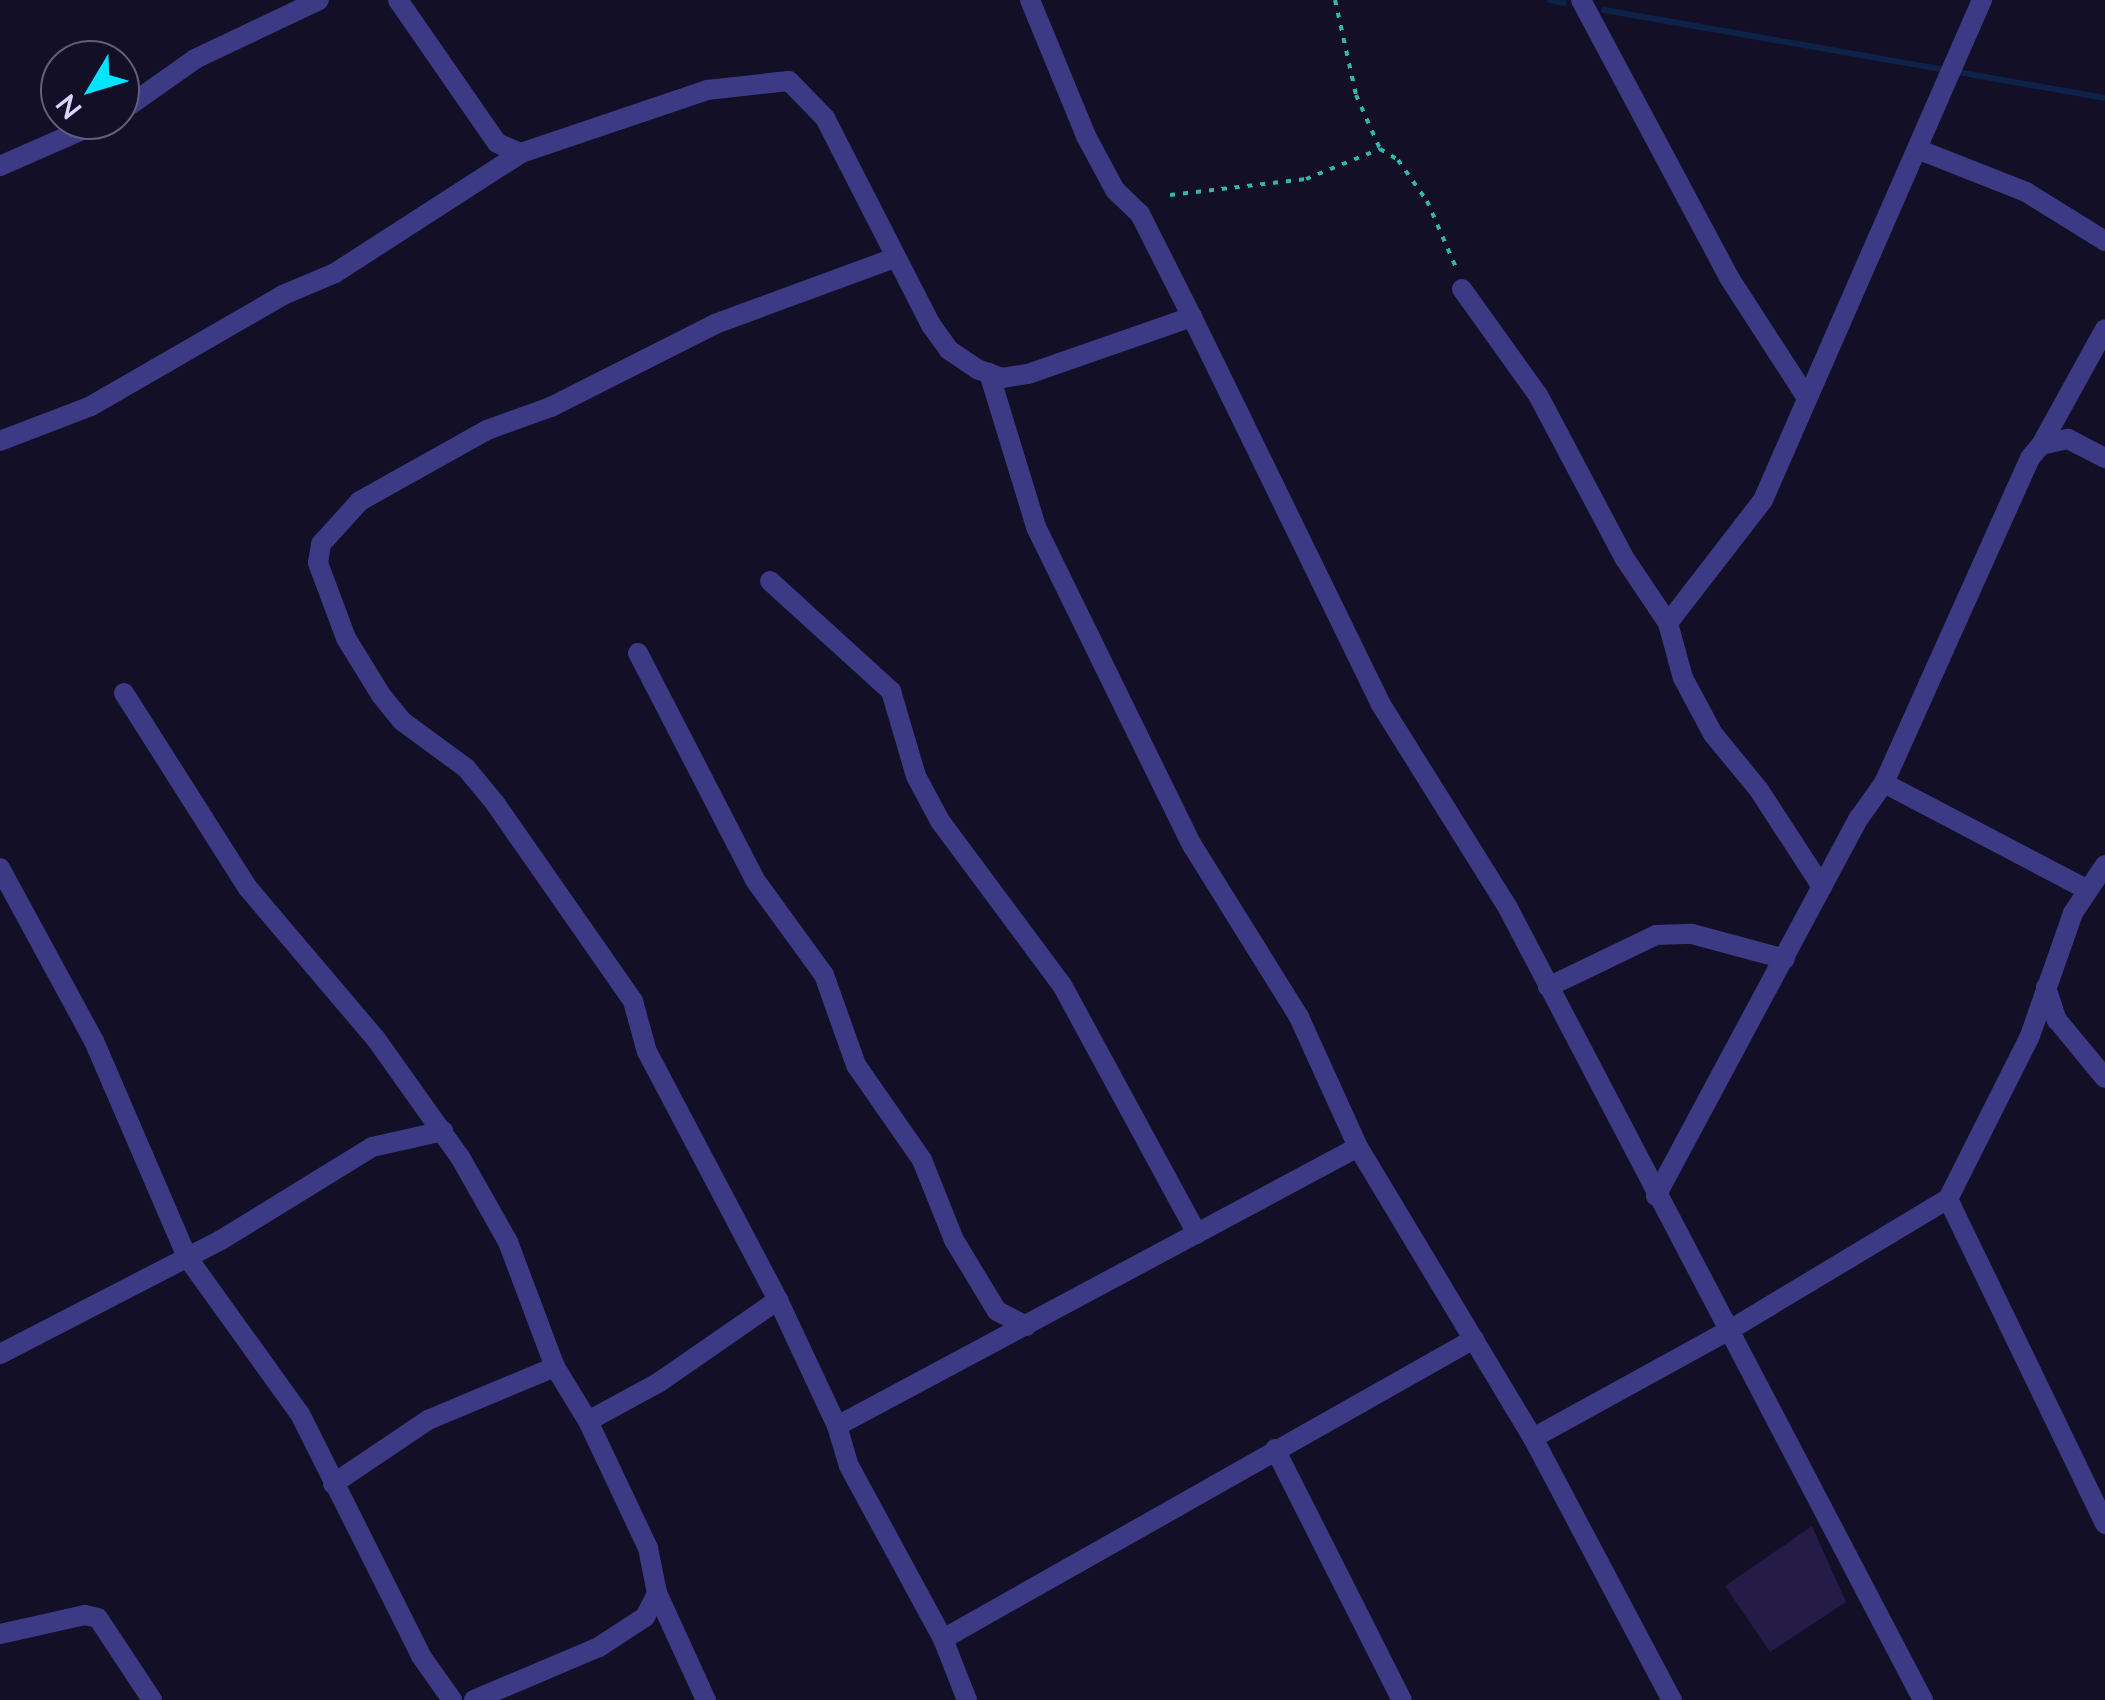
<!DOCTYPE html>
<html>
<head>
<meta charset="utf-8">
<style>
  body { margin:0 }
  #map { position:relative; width:2105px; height:1700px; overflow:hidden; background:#130f26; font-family:Lato,sans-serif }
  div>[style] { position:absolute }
  .stream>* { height:6px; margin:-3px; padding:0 3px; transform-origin:3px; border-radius:3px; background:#0c2248 }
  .building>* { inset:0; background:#241b47 }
  .path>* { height:4px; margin-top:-2px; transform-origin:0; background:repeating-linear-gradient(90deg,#2fb8b0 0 5px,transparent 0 13px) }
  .minor>* { height:20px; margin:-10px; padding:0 10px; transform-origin:10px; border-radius:10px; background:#3d3a85 }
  span { translate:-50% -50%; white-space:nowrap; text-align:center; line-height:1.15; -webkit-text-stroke:10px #130f26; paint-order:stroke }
  .north { position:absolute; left:40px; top:40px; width:100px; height:100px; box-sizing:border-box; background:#130f26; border:2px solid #625e7d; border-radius:50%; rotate:232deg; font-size:28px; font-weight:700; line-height:40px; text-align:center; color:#d9d4ff }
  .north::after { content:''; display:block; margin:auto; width:35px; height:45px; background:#00e5ff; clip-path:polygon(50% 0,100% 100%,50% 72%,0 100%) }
</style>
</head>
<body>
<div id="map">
  <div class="stream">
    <i style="left:1550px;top:0;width:14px;rotate:12deg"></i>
    <i style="left:1604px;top:10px;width:509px;rotate:9.96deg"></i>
  </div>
  <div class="building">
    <i style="clip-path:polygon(1812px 1526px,1846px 1602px,1770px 1652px,1725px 1586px)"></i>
  </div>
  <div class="path">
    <i style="left:1335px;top:0;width:97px;rotate:77.5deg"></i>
    <i style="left:1356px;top:95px;width:59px;rotate:66deg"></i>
    <i style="left:1380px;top:149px;width:21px;rotate:31deg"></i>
    <i style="left:1398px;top:160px;width:50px;rotate:54.7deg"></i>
    <i style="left:1427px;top:201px;width:75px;rotate:66.5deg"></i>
    <i style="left:1170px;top:195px;width:137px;rotate:-6.7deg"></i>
    <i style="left:1306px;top:179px;width:80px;rotate:-22.1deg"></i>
  </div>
  <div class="minor">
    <i style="left:398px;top:0;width:174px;rotate:55.3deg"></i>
    <i style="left:497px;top:143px;width:26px;rotate:23deg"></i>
    <i style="left:521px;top:153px;width:196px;rotate:-18.7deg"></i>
    <i style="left:707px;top:90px;width:82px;rotate:-6.3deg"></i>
    <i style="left:789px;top:81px;width:52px;rotate:45.8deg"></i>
    <i style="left:825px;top:118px;width:233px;rotate:62.9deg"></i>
    <i style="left:931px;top:325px;width:31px;rotate:54deg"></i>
    <i style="left:949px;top:350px;width:34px;rotate:34deg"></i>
    <i style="left:977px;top:369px;width:27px;rotate:20deg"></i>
    <i style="left:1002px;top:378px;width:26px;rotate:-9deg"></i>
    <i style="left:1028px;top:374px;width:174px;rotate:-19.2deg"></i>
    <i style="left:1192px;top:317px;width:429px;rotate:64deg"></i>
    <i style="left:1380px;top:703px;width:242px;rotate:58deg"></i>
    <i style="left:1508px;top:908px;width:894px;rotate:62.35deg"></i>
    <i style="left:1030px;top:0;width:147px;rotate:67.6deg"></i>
    <i style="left:1086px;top:136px;width:61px;rotate:61.8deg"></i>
    <i style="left:1115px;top:190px;width:35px;rotate:44deg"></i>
    <i style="left:1140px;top:214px;width:115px;rotate:63.2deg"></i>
    <i style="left:1581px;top:0;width:316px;rotate:61.9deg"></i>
    <i style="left:1730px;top:279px;width:142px;rotate:57.1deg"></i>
    <i style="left:120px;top:112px;width:92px;rotate:-35.2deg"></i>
    <i style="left:195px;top:59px;width:137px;rotate:-25.4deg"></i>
    <i style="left:1917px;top:149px;width:117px;rotate:21.5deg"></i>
    <i style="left:2026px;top:192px;width:93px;rotate:31.8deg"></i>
    <i style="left:0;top:166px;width:115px;rotate:-23.7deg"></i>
    <i style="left:1462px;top:289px;width:130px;rotate:54.4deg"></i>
    <i style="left:1538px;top:395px;width:186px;rotate:62.1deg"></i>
    <i style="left:1625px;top:559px;width:77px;rotate:56.1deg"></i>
    <i style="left:989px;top:373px;width:161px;rotate:73deg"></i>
    <i style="left:1036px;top:527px;width:354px;rotate:63.9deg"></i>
    <i style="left:1192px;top:845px;width:203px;rotate:58.1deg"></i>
    <i style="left:1299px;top:1017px;width:143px;rotate:65.6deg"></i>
    <i style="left:1358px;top:1147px;width:340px;rotate:59deg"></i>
    <i style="left:1533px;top:1438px;width:297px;rotate:62.1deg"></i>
    <i style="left:0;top:441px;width:97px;rotate:-21deg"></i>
    <i style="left:91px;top:406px;width:222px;rotate:-30deg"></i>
    <i style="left:283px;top:295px;width:56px;rotate:-22.9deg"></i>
    <i style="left:335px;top:273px;width:221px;rotate:-32.8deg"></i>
    <i style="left:2041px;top:445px;width:132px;rotate:-61.1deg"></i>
    <i style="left:770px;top:581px;width:164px;rotate:42.3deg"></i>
    <i style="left:891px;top:691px;width:89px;rotate:73.6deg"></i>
    <i style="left:916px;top:776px;width:51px;rotate:61.9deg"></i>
    <i style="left:940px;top:821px;width:204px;rotate:53.4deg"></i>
    <i style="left:1062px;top:985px;width:283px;rotate:61.5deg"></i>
    <i style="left:638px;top:653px;width:255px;rotate:62.7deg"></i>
    <i style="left:755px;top:880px;width:117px;rotate:54deg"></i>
    <i style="left:824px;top:975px;width:96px;rotate:70.4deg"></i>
    <i style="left:856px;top:1065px;width:116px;rotate:55.2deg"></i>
    <i style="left:922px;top:1160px;width:86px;rotate:68.2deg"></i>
    <i style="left:954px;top:1240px;width:83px;rotate:58.8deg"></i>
    <i style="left:997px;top:1311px;width:33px;rotate:27deg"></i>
    <i style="left:124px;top:693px;width:230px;rotate:57.6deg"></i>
    <i style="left:247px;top:887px;width:199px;rotate:49.7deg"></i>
    <i style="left:376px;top:1039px;width:145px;rotate:54.6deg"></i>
    <i style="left:460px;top:1157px;width:98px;rotate:60.5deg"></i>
    <i style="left:508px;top:1242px;width:134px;rotate:69.4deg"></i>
    <i style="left:555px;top:1367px;width:63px;rotate:58.6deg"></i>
    <i style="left:1884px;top:783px;width:230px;rotate:27.7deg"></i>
    <i style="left:2105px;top:865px;width:58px;rotate:123.7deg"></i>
    <i style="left:2073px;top:913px;width:130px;rotate:109.3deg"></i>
    <i style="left:2030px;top:1036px;width:182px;rotate:116.7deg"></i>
    <i style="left:1948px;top:1199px;width:361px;rotate:64.2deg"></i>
    <i style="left:0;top:868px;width:197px;rotate:61.5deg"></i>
    <i style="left:94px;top:1041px;width:235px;rotate:66.7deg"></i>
    <i style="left:187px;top:1257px;width:193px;rotate:54.3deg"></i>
    <i style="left:300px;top:1414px;width:271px;rotate:63.4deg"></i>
    <i style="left:421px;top:1656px;width:54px;rotate:54.8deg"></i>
    <i style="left:1822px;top:887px;width:116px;rotate:-123deg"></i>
    <i style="left:1759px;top:790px;width:72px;rotate:-129.4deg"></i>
    <i style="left:1713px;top:734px;width:64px;rotate:-118.2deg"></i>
    <i style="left:1683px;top:678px;width:57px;rotate:-105.3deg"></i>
    <i style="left:1668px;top:623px;width:155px;rotate:-52.3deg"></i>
    <i style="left:1763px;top:500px;width:546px;rotate:-66.35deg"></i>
    <i style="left:1548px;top:987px;width:120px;rotate:-25.7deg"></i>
    <i style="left:1656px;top:935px;width:36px;rotate:-2deg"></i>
    <i style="left:1692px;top:934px;width:96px;rotate:15deg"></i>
    <i style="left:2046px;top:987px;width:35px;rotate:72deg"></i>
    <i style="left:2057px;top:1020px;width:75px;rotate:50.4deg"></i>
    <i style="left:1656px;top:1196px;width:429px;rotate:-61.8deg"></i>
    <i style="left:1859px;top:818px;width:43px;rotate:-54.5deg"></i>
    <i style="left:1884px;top:783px;width:356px;rotate:-65.8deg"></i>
    <i style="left:2030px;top:458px;width:17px;rotate:-50deg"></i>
    <i style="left:2041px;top:445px;width:28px;rotate:-13deg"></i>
    <i style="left:2068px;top:439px;width:42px;rotate:27.2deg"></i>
    <i style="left:0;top:1354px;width:249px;rotate:-27.3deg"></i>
    <i style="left:221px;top:1240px;width:177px;rotate:-31.6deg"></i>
    <i style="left:372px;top:1147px;width:73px;rotate:-12.7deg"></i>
    <i style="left:837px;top:1426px;width:139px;rotate:-115.1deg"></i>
    <i style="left:778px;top:1300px;width:280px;rotate:-117.8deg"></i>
    <i style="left:647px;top:1052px;width:53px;rotate:-105.4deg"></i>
    <i style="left:633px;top:1001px;width:241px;rotate:-124.9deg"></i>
    <i style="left:495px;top:803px;width:45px;rotate:-129.6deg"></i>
    <i style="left:466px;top:768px;width:79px;rotate:-143.7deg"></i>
    <i style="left:402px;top:721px;width:33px;rotate:-129deg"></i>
    <i style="left:381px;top:695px;width:67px;rotate:-121.6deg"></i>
    <i style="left:346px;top:638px;width:80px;rotate:-110.5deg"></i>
    <i style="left:318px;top:563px;width:19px;rotate:-81deg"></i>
    <i style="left:321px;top:544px;width:58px;rotate:-47.8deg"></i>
    <i style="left:360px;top:501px;width:145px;rotate:-29.2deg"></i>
    <i style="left:487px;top:430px;width:68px;rotate:-19.8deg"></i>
    <i style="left:551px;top:407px;width:184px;rotate:-26.8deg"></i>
    <i style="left:715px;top:324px;width:191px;rotate:-20.2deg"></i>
    <i style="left:1533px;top:1438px;width:222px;rotate:-28.8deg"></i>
    <i style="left:1728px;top:1331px;width:257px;rotate:-31deg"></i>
    <i style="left:1275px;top:1449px;width:281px;rotate:63.2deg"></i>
    <i style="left:333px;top:1484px;width:115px;rotate:-34deg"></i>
    <i style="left:428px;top:1420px;width:138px;rotate:-22.7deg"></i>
    <i style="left:657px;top:1593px;width:118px;rotate:65.4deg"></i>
    <i style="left:0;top:1634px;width:87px;rotate:-12.6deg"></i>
    <i style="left:85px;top:1615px;width:13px;rotate:13deg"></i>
    <i style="left:98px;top:1618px;width:98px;rotate:56.6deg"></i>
    <i style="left:943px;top:1639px;width:610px;rotate:-29.47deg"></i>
    <i style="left:474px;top:1700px;width:136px;rotate:-23deg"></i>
    <i style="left:599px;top:1647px;width:55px;rotate:-33.1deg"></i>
    <i style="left:645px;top:1617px;width:27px;rotate:-63deg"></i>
    <i style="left:657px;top:1593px;width:46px;rotate:-101.3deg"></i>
    <i style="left:648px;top:1548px;width:140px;rotate:-115.3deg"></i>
    <i style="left:588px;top:1421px;width:80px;rotate:-28.5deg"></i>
    <i style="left:658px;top:1383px;width:146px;rotate:-34.7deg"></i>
    <i style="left:967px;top:1700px;width:66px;rotate:-111.5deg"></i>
    <i style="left:943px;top:1639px;width:197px;rotate:-118.5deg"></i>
    <i style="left:849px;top:1466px;width:42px;rotate:-106.7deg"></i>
    <i style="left:837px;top:1426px;width:591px;rotate:-28.17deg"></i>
  </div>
  <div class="north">N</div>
</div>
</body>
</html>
